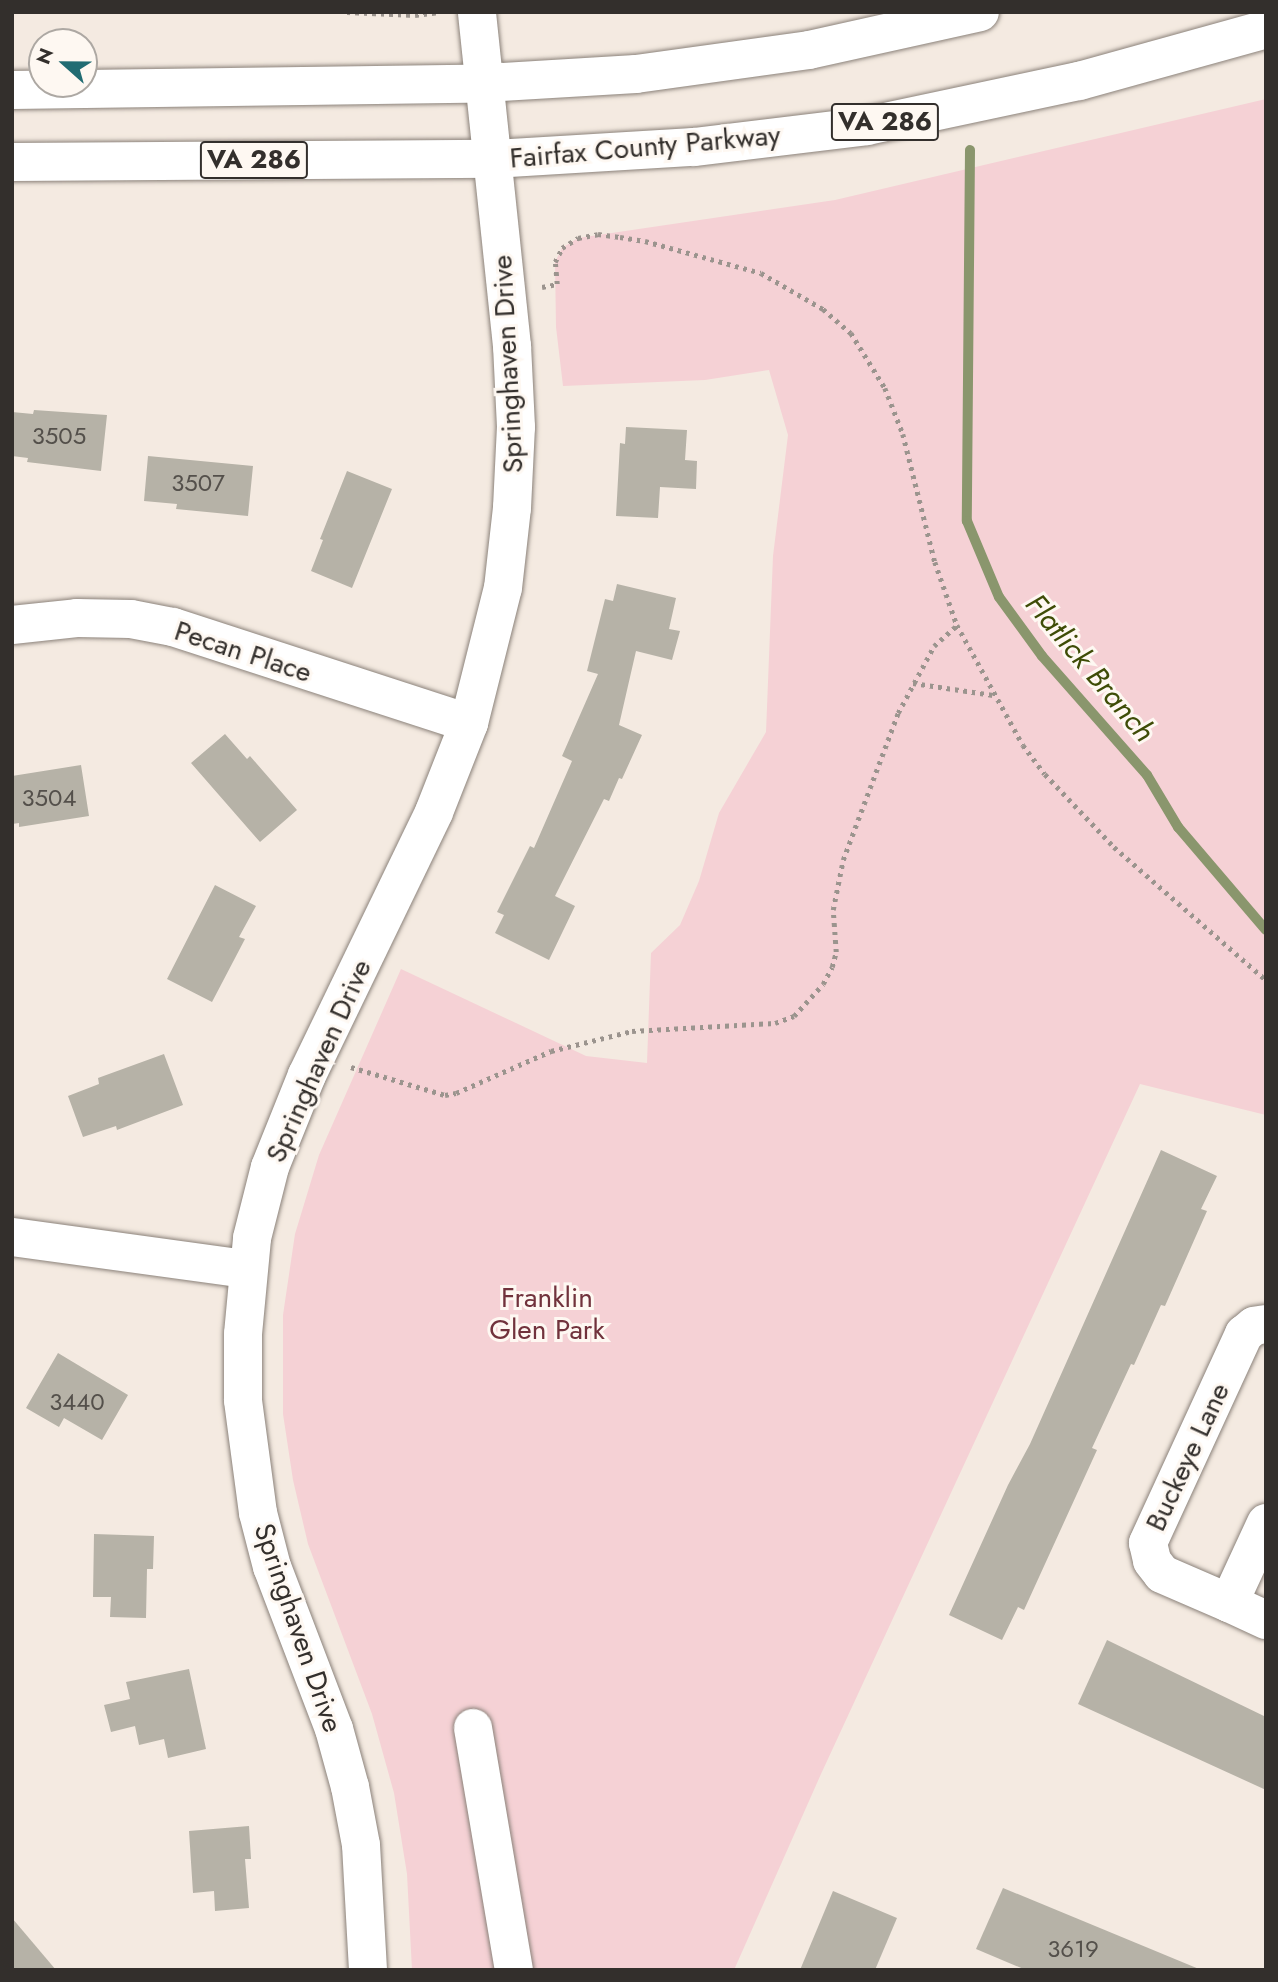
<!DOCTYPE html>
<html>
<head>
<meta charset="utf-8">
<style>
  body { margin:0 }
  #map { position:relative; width:1278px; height:1982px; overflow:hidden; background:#f4eae1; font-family:Jost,sans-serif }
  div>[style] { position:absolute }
  .green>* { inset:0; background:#f5d1d5 }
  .stream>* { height:10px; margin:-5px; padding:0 5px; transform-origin:5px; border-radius:5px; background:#8a966d }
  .building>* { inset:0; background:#b6b2a7 }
  .path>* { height:4.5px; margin-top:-2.25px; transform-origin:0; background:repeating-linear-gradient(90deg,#9b948e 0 3.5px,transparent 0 8.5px) }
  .roads { filter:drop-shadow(0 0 2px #8b827a) drop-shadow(0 0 2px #8b827a) }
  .minor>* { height:38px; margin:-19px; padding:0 19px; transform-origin:19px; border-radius:19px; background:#fff }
  .highway>* { height:38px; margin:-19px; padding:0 19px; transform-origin:19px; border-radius:19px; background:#fff }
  span { translate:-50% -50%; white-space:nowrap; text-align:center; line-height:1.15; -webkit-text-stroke:6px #fef8f2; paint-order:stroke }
  .number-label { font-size:24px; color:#54504b }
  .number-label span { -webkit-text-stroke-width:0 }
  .shield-label span { padding:2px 5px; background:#fef8f2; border:2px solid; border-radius:5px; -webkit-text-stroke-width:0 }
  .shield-label { font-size:26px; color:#332f2c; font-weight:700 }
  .street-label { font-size:28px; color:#332f2c }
  .park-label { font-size:28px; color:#71323c }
  .water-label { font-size:30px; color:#3e4c06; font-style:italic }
  .frame { position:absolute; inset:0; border:14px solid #332f2c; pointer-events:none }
  .north { position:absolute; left:28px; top:28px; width:70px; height:70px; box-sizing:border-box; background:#fef8f2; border:2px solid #ada8a3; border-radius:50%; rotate:291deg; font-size:19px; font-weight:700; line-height:28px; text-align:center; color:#332f2c }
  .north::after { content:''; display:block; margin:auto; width:24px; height:32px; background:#216c73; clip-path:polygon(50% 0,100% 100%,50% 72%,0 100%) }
</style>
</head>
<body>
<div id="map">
  <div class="green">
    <i style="clip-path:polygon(1266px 99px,1266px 1115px,1140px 1084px,821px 1774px,734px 1970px,412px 1970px,407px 1874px,394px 1793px,372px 1714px,308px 1544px,293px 1480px,283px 1414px,283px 1315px,295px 1234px,319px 1155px,401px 969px,586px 1056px,647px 1063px,651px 953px,680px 925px,699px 881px,719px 813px,766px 732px,773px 556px,788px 435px,769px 370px,705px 380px,563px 386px,556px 327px,555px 262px,562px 248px,578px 238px,835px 200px)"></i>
  </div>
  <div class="stream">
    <i style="left:970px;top:150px;width:371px;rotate:90.5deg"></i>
    <i style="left:967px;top:521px;width:82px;rotate:67.2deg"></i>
    <i style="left:999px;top:597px;width:73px;rotate:53.9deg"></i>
    <i style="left:1042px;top:656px;width:159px;rotate:48.6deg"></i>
    <i style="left:1147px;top:775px;width:61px;rotate:59.2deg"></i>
    <i style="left:1178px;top:827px;width:135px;rotate:49.5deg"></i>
  </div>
  <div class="building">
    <i style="clip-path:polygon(34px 410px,107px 415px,101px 471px,27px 462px,28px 458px,12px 456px,12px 412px,33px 414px)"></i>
    <i style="clip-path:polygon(626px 427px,687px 430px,685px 460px,697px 461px,696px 489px,660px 487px,658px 518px,616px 516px,620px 443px,625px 444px)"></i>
    <i style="clip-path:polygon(148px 456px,253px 466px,248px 516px,176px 509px,177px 504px,144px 501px)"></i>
    <i style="clip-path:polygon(347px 471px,392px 489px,352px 588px,311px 571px,323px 540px,320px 539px)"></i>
    <i style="clip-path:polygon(617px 584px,676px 598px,669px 629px,680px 631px,672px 660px,636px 651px,619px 725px,642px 735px,622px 779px,619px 778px,609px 801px,604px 799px,555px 896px,575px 906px,549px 960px,495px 933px,504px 915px,497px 912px,530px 846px,534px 848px,572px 761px,562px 756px,598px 674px,587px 671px,605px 599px,613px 601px)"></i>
    <i style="clip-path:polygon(225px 734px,247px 759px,250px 756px,297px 810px,260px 842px,191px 763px)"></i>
    <i style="clip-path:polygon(81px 765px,89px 816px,19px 827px,19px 823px,12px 824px,12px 776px)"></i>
    <i style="clip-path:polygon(215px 885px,256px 906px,239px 937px,245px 939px,212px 1002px,167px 979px)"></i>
    <i style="clip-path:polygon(164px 1054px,183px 1105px,117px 1130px,116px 1126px,83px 1137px,68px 1096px,99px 1084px,98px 1078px)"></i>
    <i style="clip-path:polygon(1161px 1150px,1217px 1176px,1201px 1209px,1207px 1211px,1165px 1306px,1161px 1305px,1134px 1365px,1131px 1364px,1092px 1448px,1097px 1450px,1024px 1610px,1018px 1607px,1002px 1640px,949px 1615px,1008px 1485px,1030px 1444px)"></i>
    <i style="clip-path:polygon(58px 1353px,128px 1395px,102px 1440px,64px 1418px,59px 1427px,26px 1408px)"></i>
    <i style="clip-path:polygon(94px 1534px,154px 1536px,153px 1569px,147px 1569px,146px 1618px,110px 1617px,111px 1597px,93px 1597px)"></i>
    <i style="clip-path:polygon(1107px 1640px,1266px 1717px,1266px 1790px,1078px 1704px)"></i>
    <i style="clip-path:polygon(189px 1669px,206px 1749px,168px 1758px,164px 1739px,139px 1745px,135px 1726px,111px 1732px,104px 1705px,130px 1699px,126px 1682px)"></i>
    <i style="clip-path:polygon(249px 1826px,251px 1859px,245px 1859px,249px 1908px,215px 1911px,214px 1891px,193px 1893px,189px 1831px)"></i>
    <i style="clip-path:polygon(1003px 1888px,1199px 1969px,1198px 1970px,1026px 1970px,976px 1949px)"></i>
    <i style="clip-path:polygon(833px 1891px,897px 1918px,875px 1970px,800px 1970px)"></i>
    <i style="clip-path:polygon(12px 1918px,56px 1970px,12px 1970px)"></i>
  </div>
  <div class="path">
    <i style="left:347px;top:12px;width:68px;rotate:2.5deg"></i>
    <i style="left:415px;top:15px;width:25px;rotate:-7deg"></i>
    <i style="left:542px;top:287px;width:15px;rotate:-11deg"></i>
    <i style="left:557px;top:284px;width:22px;rotate:-95deg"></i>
    <i style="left:555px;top:262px;width:16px;rotate:-63deg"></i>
    <i style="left:562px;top:248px;width:19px;rotate:-32deg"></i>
    <i style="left:578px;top:238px;width:20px;rotate:-11deg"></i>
    <i style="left:598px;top:234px;width:22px;rotate:8deg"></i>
    <i style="left:620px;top:237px;width:25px;rotate:9deg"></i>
    <i style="left:645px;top:241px;width:120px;rotate:15.4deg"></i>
    <i style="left:761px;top:273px;width:72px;rotate:30.1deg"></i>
    <i style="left:823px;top:309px;width:37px;rotate:41deg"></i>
    <i style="left:851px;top:333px;width:65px;rotate:58.3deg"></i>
    <i style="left:885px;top:388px;width:49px;rotate:68.6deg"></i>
    <i style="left:903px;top:434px;width:132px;rotate:76deg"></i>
    <i style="left:935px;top:562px;width:67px;rotate:70.8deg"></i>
    <i style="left:957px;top:625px;width:137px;rotate:61.2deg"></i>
    <i style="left:1023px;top:745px;width:36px;rotate:53deg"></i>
    <i style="left:1045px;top:774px;width:100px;rotate:46.6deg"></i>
    <i style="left:1114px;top:847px;width:202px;rotate:41.2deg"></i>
    <i style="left:913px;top:683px;width:81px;rotate:8.5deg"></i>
    <i style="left:351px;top:1067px;width:98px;rotate:16.6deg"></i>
    <i style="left:445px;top:1095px;width:11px;rotate:-10deg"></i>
    <i style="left:456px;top:1093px;width:104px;rotate:-23.9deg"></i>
    <i style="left:551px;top:1051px;width:83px;rotate:-13.9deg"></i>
    <i style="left:632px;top:1031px;width:143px;rotate:-3.2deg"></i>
    <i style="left:775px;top:1023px;width:20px;rotate:-20deg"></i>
    <i style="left:794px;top:1016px;width:43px;rotate:-47.8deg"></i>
    <i style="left:823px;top:984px;width:19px;rotate:-62deg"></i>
    <i style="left:832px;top:967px;width:16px;rotate:-75deg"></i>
    <i style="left:836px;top:952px;width:42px;rotate:-94.1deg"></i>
    <i style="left:833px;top:910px;width:51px;rotate:-78.7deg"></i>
    <i style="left:843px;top:860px;width:157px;rotate:-69.5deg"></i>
    <i style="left:898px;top:713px;width:76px;rotate:-61.8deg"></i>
    <i style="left:934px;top:646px;width:31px;rotate:-42deg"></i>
  </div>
  <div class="roads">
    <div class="minor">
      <i style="left:12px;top:625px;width:65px;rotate:-6.1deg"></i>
      <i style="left:77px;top:618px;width:54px;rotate:1.1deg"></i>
      <i style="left:131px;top:619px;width:43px;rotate:10.8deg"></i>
      <i style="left:173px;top:627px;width:311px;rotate:18deg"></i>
      <i style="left:12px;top:1237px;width:237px;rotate:7.8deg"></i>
      <i style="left:1266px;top:1324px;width:12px;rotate:171deg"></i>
      <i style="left:1254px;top:1326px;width:13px;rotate:141deg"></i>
      <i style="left:1244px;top:1334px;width:230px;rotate:114.7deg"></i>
      <i style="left:1148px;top:1543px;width:18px;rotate:77deg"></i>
      <i style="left:1152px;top:1561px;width:16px;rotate:52deg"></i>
      <i style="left:1162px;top:1574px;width:73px;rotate:23.4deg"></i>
      <i style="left:1229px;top:1603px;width:88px;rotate:-65.2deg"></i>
      <i style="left:1229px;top:1603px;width:41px;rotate:24.7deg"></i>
      <i style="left:473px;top:1728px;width:245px;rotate:80.4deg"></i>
      <i style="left:368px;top:1970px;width:125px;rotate:-93.2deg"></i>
      <i style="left:361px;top:1845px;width:59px;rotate:-100.7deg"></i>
      <i style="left:350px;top:1787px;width:60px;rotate:-105.4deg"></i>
      <i style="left:334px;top:1729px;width:173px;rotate:-110.9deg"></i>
      <i style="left:272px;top:1567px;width:56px;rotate:-104.5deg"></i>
      <i style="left:258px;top:1513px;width:114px;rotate:-97.6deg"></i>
      <i style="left:243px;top:1400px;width:66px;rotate:-90deg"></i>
      <i style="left:243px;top:1334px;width:96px;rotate:-84.6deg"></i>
      <i style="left:252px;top:1238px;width:73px;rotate:-75.8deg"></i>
      <i style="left:270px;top:1167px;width:99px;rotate:-68.1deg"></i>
      <i style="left:307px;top:1075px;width:292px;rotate:-64.2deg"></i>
      <i style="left:434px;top:812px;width:96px;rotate:-68.5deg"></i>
      <i style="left:469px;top:723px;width:139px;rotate:-75.9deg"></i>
      <i style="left:503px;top:588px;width:81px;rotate:-83.6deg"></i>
      <i style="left:512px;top:508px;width:81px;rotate:-87.2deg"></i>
      <i style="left:516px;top:427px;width:81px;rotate:-92.8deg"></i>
      <i style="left:512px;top:346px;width:336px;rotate:-96deg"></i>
    </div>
    <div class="highway">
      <i style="left:12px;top:90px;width:473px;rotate:-0.8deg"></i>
      <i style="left:485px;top:83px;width:151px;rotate:-3.4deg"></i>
      <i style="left:636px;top:74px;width:175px;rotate:-7.9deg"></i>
      <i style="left:809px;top:50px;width:175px;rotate:-12.5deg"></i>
      <i style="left:12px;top:162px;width:483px;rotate:-0.4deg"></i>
      <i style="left:495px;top:159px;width:199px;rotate:-3.5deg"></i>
      <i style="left:694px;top:147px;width:174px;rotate:-6.9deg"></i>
      <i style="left:867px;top:126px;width:217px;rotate:-12deg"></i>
      <i style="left:1079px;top:81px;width:194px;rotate:-15.5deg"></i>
    </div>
  </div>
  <div class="number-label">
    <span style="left:59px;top:436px">3505</span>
    <span style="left:198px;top:483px">3507</span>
    <span style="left:49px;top:798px">3504</span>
    <span style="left:77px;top:1402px">3440</span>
    <span style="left:1073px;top:1949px">3619</span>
  </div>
  <div class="shield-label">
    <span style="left:885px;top:122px">VA 286</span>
    <span style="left:254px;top:160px">VA 286</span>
  </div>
  <div class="street-label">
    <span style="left:645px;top:147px;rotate:-5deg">Fairfax County Parkway</span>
    <span style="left:508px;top:364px;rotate:-93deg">Springhaven Drive</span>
    <span style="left:243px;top:652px;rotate:18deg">Pecan Place</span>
    <span style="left:319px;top:1061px;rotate:-66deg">Springhaven Drive</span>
    <span style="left:1188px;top:1457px;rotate:-65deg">Buckeye Lane</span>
    <span style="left:298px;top:1628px;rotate:71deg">Springhaven Drive</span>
  </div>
  <div class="park-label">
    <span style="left:547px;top:1314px">Franklin<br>Glen Park</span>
  </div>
  <div class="water-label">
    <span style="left:1090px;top:668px;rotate:50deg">Flatlick Branch</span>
  </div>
  <div class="frame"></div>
  <div class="north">N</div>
</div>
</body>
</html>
